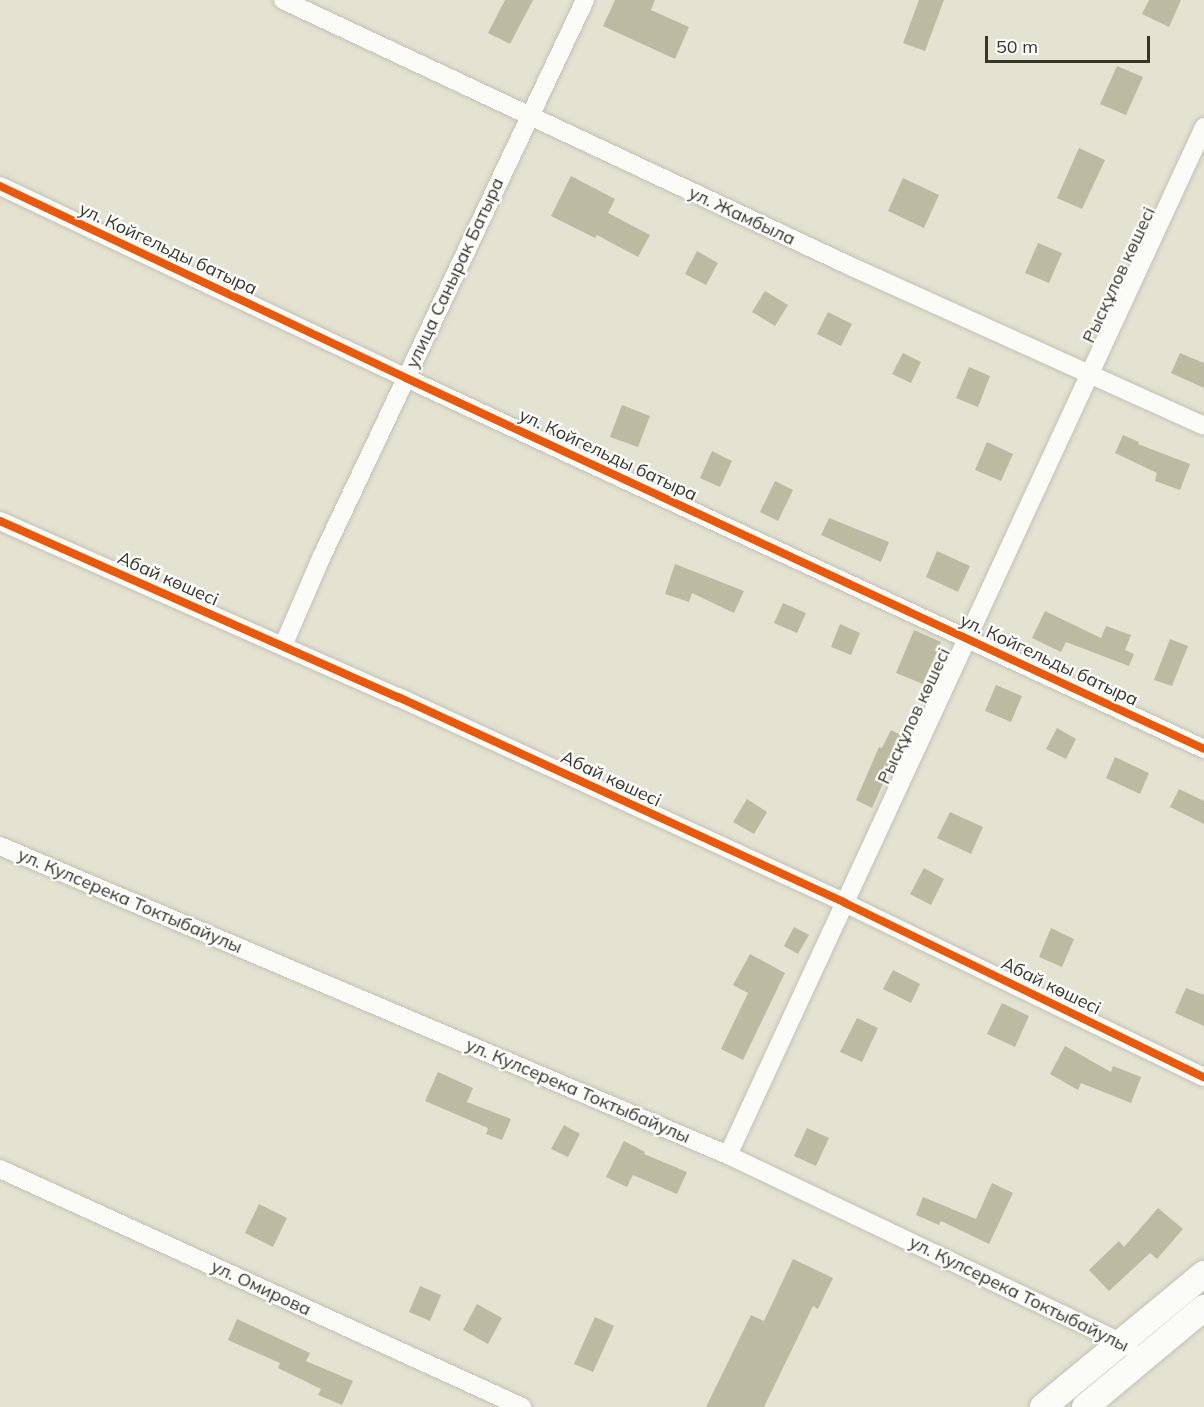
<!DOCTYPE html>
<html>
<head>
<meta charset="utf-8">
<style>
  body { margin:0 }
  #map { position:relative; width:1204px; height:1407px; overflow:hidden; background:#e4e3d2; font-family:Mulish,sans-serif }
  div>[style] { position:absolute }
  .building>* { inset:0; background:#bdbaa2 }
  .roads { filter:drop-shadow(0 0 2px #c2c1b4) drop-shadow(0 0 2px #c2c1b4) }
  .street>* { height:18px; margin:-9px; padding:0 9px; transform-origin:9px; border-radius:9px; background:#fbfbf8 }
  .secondary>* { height:26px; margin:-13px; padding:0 13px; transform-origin:13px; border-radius:13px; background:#fbfbf8 }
  .cycleway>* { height:8px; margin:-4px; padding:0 4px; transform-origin:4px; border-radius:4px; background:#e8590c }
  span { translate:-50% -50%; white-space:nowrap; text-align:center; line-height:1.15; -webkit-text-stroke:4.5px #fff; paint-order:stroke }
  .street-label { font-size:18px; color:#37362a }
  .scale { position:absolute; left:985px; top:36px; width:165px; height:27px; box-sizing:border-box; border:3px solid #37362a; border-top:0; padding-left:8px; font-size:18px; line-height:21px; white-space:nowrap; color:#37362a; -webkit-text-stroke:4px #fff; paint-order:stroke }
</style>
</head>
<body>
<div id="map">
  <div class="building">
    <i style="clip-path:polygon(505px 0,533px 0,510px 44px,488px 33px)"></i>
    <i style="clip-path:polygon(615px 0,655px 0,651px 10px,689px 27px,675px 59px,603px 26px)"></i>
    <i style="clip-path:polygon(919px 0,944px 0,925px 51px,903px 43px)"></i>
    <i style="clip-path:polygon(1149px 0,1181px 0,1169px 27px,1142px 14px)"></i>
    <i style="clip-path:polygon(1117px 66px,1143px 77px,1126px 115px,1100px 104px)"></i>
    <i style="clip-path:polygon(1079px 148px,1105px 160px,1082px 209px,1057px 198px)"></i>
    <i style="clip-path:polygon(571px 176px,615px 199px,608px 213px,650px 235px,638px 257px,597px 235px,595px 238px,551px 216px)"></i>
    <i style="clip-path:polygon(903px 178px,939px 195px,924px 228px,888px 211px)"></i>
    <i style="clip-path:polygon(1038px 243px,1062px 253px,1049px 283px,1025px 273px)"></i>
    <i style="clip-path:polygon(697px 251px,718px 263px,706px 285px,685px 274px)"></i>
    <i style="clip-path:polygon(765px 291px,788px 305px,775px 326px,752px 312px)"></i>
    <i style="clip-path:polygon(828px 312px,852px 324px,841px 346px,817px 334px)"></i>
    <i style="clip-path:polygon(903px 353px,921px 362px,911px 383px,892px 374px)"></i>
    <i style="clip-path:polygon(1180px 353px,1204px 363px,1204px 388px,1171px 373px)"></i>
    <i style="clip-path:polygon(969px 367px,990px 376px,978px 407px,956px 398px)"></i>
    <i style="clip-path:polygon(622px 405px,650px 416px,638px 447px,610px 437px)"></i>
    <i style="clip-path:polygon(1123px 435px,1139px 442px,1138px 444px,1190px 464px,1180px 490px,1155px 481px,1157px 473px,1115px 453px)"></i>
    <i style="clip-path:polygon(987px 442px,1013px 454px,1001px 481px,975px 470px)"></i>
    <i style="clip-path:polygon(712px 451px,732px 461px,720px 487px,700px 478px)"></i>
    <i style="clip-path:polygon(775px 481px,793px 490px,778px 521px,760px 512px)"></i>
    <i style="clip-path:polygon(829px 518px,889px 542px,881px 562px,821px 535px)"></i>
    <i style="clip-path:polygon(937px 551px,970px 566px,958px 592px,926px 577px)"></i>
    <i style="clip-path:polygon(675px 564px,744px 591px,734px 613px,692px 593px,689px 602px,665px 594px)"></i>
    <i style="clip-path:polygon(783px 603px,806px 613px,797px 633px,774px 623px)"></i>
    <i style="clip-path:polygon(1045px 611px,1101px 638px,1106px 626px,1131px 635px,1125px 650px,1134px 654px,1129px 666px,1066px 642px,1061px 652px,1032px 638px)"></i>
    <i style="clip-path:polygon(840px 624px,860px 633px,851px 655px,831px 647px)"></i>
    <i style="clip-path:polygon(914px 630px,941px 642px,923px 684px,896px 673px)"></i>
    <i style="clip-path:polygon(1170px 639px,1188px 646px,1172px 686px,1154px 680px)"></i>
    <i style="clip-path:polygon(996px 685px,1022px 696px,1011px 722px,985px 711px)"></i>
    <i style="clip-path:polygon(1057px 728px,1076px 739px,1066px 759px,1046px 749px)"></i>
    <i style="clip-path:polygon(891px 730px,904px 737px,872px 808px,856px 800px,879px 747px,882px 748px)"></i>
    <i style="clip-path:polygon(1115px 757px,1149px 773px,1140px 794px,1106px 778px)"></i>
    <i style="clip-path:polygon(1179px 789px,1204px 801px,1204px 824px,1170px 807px)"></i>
    <i style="clip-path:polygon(747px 799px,767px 812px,754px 834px,733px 822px)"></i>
    <i style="clip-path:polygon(950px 812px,983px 827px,971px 854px,937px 838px)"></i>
    <i style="clip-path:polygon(924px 868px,944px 879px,931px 905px,910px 894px)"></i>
    <i style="clip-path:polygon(794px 927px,809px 935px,798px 954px,784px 946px)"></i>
    <i style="clip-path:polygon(1051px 928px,1074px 939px,1062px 967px,1039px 957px)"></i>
    <i style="clip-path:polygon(750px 954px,785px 973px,743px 1060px,721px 1049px,748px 993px,733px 985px)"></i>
    <i style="clip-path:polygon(893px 970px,920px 984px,911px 1003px,883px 989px)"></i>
    <i style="clip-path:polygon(1186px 988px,1204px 995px,1204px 1026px,1175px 1013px)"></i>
    <i style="clip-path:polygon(1002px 1003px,1029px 1016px,1015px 1047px,987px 1034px)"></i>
    <i style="clip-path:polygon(857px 1018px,878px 1028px,862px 1062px,840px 1052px)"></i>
    <i style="clip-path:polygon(1065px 1046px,1111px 1072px,1113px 1066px,1141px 1077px,1131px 1103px,1081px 1083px,1078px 1090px,1050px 1074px)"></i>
    <i style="clip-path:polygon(438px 1072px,473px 1088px,467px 1102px,511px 1119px,502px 1140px,486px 1134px,488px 1128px,425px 1101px)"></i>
    <i style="clip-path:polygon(564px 1125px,580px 1134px,568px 1157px,551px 1149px)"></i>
    <i style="clip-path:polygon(807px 1128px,829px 1138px,816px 1166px,794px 1156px)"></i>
    <i style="clip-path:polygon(624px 1141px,645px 1152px,644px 1154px,687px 1172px,677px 1194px,633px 1175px,627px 1187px,606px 1177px)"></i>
    <i style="clip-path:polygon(992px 1183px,1013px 1193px,989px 1244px,941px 1221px,939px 1225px,916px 1215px,923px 1197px,976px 1219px)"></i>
    <i style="clip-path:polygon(259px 1204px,287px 1218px,273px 1247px,245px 1233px)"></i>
    <i style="clip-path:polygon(1158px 1208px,1183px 1229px,1157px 1259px,1150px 1253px,1109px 1291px,1089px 1270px,1119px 1241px,1124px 1247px)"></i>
    <i style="clip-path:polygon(793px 1259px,833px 1278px,818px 1309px,813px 1306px,764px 1407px,706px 1407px,751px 1315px,764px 1321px)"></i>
    <i style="clip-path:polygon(420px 1286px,441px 1295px,430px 1321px,409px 1312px)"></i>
    <i style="clip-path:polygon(477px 1304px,502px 1318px,488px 1344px,463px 1330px)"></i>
    <i style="clip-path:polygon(595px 1317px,614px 1326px,593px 1372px,574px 1364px)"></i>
    <i style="clip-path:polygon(237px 1319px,310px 1353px,306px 1361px,353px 1381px,342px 1405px,318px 1395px,321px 1389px,278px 1368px,280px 1363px,228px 1340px)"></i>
  </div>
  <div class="roads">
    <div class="street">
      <i style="left:283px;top:0;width:626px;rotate:25.13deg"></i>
      <i style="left:850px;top:266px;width:388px;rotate:24.3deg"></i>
      <i style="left:0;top:186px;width:449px;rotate:25.3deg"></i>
      <i style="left:406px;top:378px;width:880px;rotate:24.93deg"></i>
      <i style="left:0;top:521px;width:435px;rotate:23.9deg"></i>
      <i style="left:398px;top:697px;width:492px;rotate:24.7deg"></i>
      <i style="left:845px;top:903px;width:399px;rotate:25.9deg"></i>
      <i style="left:283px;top:646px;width:98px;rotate:-66.6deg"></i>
      <i style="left:322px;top:556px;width:615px;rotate:-64.68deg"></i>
      <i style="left:0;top:846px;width:791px;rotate:23deg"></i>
      <i style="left:728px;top:1155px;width:444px;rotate:25.5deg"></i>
      <i style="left:728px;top:1155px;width:1133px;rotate:-65.15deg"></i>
      <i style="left:0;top:1169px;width:574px;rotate:24.51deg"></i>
    </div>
    <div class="secondary">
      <i style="left:1043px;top:1407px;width:209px;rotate:-39.6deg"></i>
      <i style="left:1085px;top:1407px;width:155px;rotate:-39.8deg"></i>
    </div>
  </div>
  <div class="cycleway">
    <i style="left:0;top:186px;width:449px;rotate:25.3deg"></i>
    <i style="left:406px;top:378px;width:880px;rotate:24.93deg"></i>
    <i style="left:0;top:521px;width:435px;rotate:23.9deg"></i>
    <i style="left:398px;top:697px;width:492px;rotate:24.7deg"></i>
    <i style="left:845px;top:903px;width:399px;rotate:25.9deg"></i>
  </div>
  <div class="street-label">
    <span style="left:742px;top:216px;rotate:25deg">ул. Жамбыла</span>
    <span style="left:168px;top:249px;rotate:25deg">ул. Койгельды батыра</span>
    <span style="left:455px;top:273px;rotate:-65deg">улица Санырак Батыра</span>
    <span style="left:1119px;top:275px;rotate:-65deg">Рысқұлов көшесі</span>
    <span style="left:608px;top:455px;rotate:25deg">ул. Койгельды батыра</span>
    <span style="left:168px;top:579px;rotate:24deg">Абай көшесі</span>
    <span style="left:1049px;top:660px;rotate:25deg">ул. Койгельды батыра</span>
    <span style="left:914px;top:716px;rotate:-65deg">Рысқұлов көшесі</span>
    <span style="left:611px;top:779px;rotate:25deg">Абай көшесі</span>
    <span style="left:130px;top:901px;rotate:23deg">ул. Кулсерека Токтыбайулы</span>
    <span style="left:1051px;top:986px;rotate:26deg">Абай көшесі</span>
    <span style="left:578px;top:1091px;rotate:23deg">ул. Кулсерека Токтыбайулы</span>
    <span style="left:261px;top:1288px;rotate:25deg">ул. Омирова</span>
    <span style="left:1019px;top:1294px;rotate:26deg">ул. Кулсерека Токтыбайулы</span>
  </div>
  <div class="scale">50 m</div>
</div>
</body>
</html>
